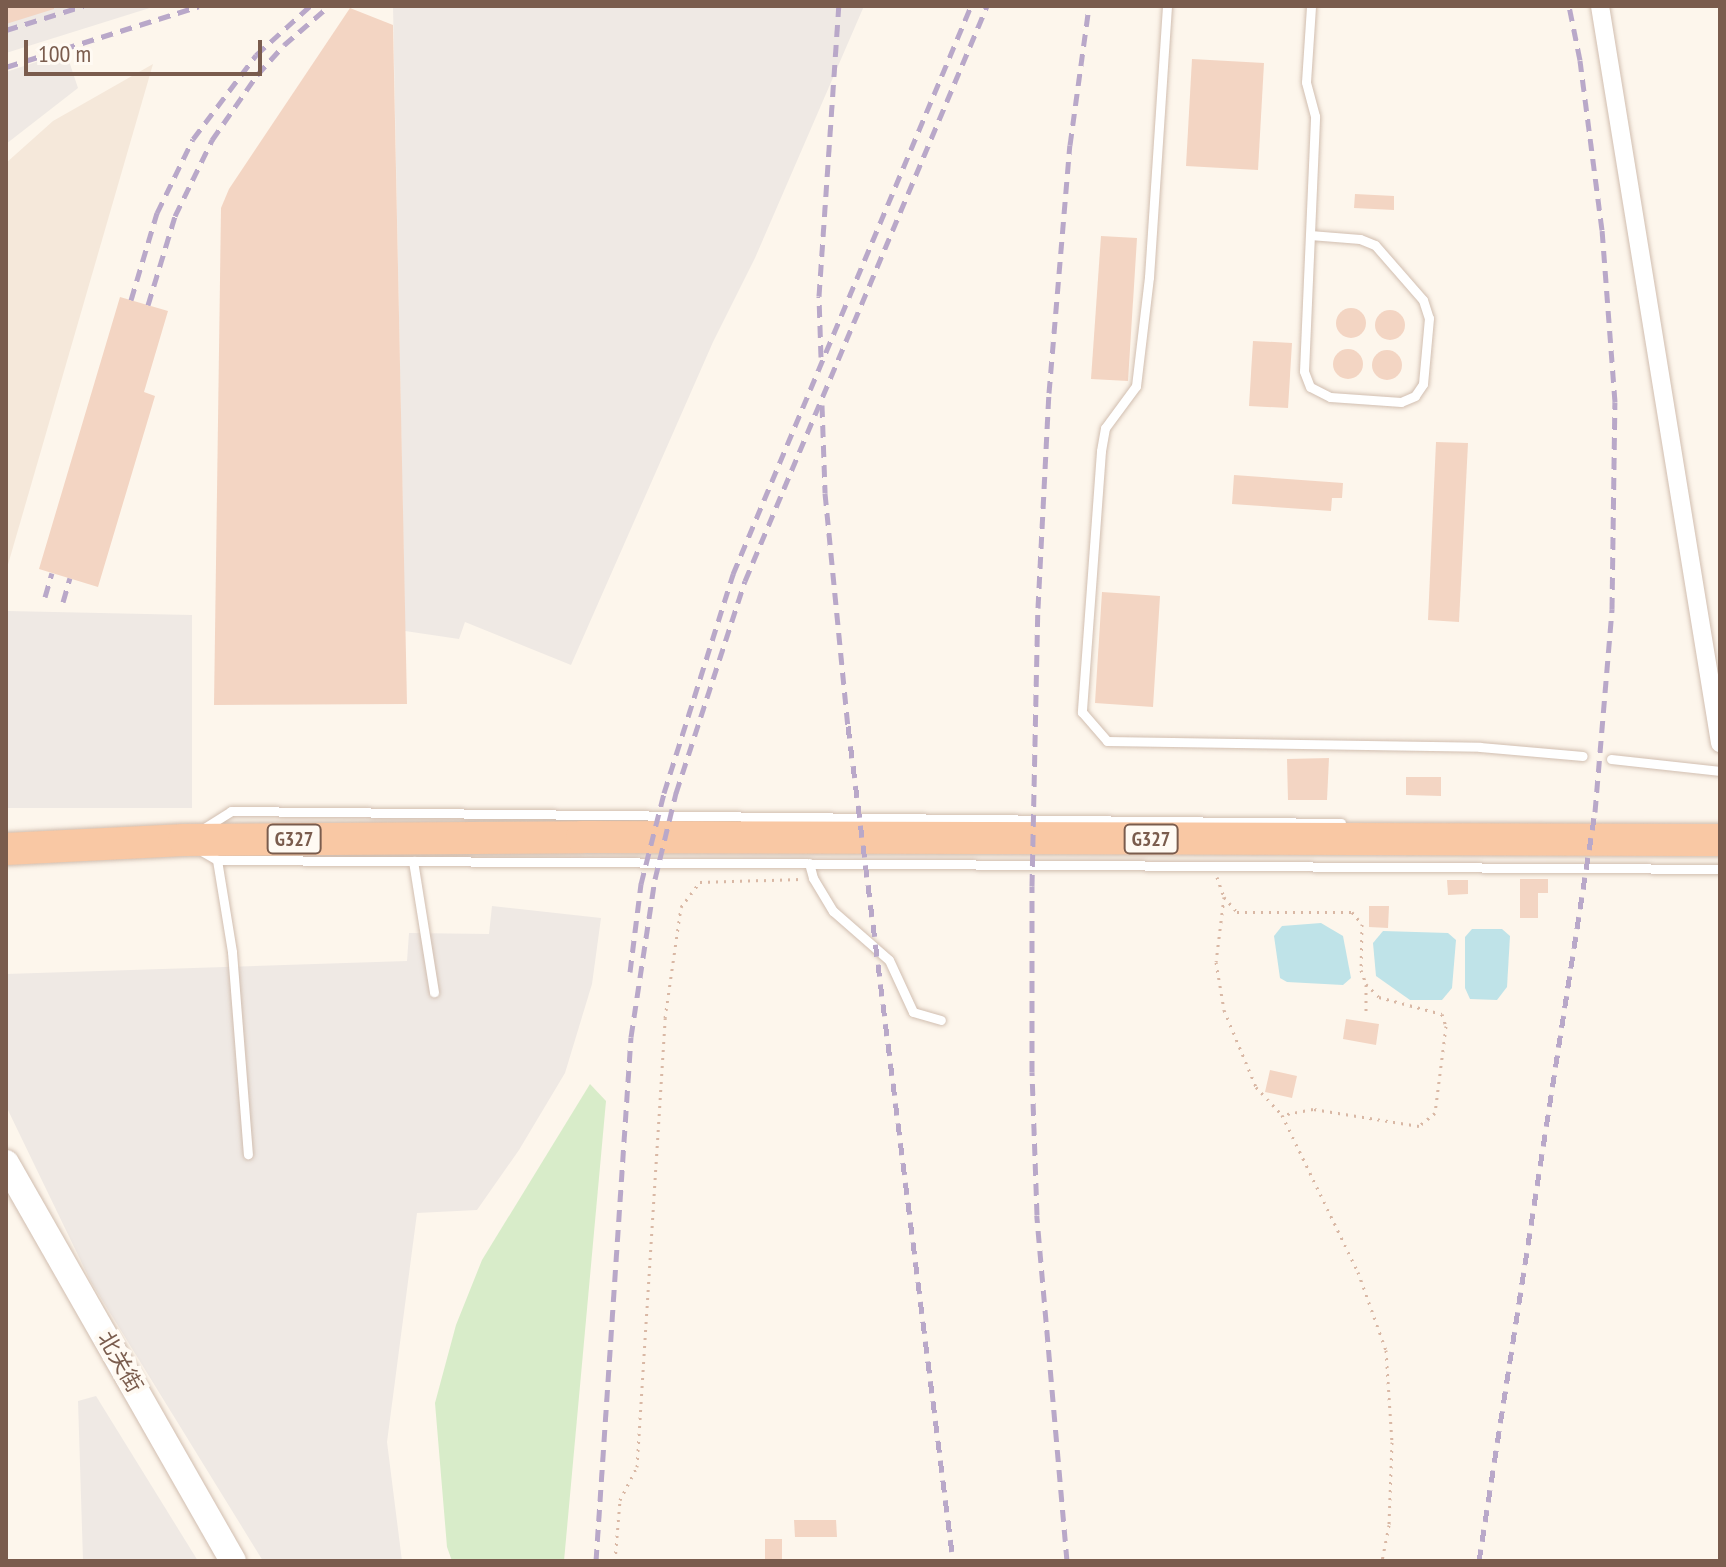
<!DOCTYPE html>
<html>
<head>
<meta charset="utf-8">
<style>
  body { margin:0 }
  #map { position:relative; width:1726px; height:1567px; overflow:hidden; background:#fdf6ec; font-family:"PT Sans Narrow","Noto Sans SC",sans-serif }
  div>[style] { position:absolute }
  .residential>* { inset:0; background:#f5e8da }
  .industrial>* { inset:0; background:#efe9e4 }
  .green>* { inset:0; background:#d8ecc9 }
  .water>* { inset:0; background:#bfe3e8 }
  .building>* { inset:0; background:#f3d5c3 }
  .round { border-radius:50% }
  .path>* { height:3px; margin-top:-1.5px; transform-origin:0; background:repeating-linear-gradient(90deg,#d9b8a5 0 2px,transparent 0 8px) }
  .roads { filter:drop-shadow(0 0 2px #d1beb0) drop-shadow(0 0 2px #d1beb0) }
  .service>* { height:9px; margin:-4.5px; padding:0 4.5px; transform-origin:4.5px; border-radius:4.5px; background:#fff }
  .minor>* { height:18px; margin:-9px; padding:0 9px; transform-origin:9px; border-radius:9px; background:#fff }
  .secondary>* { height:26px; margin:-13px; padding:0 13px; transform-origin:13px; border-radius:13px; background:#fff }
  .trunk>* { height:32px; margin:-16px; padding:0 16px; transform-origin:16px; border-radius:16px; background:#f9c8a4 }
  .rail>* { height:5px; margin-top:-2.5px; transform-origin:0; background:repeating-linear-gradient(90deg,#b9a8c9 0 12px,transparent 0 20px) }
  span { translate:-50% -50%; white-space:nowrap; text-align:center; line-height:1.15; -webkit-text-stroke:8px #fffaf3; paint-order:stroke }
  .shield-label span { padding:2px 6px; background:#fffaf3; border:2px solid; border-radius:6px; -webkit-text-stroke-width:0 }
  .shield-label { font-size:20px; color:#7a5c4d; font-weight:700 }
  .street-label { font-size:22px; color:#7a5c4d }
  .frame { position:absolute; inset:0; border:8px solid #7a5c4d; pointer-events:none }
  .scale { position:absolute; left:24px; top:40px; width:238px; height:36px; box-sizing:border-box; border:4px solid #7a5c4d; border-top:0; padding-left:10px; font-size:24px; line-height:28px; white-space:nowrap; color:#7a5c4d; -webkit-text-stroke:6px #fffaf3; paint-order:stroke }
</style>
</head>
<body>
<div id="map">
  <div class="residential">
    <i style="clip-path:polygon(153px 64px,7px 568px,6px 568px,6px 163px,53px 121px)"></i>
  </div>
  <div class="industrial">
    <i style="clip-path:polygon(6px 6px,156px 6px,6px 53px)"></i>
    <i style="clip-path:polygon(393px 6px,864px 6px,755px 258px,713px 342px,571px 665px,465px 622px,459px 639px,405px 631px)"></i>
    <i style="clip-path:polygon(66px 52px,78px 88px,6px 144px,6px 72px)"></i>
    <i style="clip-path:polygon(6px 568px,8px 611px,192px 615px,192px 808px,6px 808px)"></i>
    <i style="clip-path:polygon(492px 906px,601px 918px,592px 984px,565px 1073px,519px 1150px,477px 1210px,417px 1213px,387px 1442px,402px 1561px,263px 1561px,91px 1282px,6px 1106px,6px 974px,407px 961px,409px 933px,489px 934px)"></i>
    <i style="clip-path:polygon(96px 1396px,198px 1561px,83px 1561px,78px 1401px)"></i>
  </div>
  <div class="green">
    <i style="clip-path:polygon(590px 1084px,606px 1101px,564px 1561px,452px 1561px,447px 1547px,435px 1403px,456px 1325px,482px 1260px)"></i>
  </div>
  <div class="water">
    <i style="clip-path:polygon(1321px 923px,1343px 936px,1351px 978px,1343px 985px,1287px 982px,1280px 978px,1274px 936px,1282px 926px)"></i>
    <i style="clip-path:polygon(1472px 929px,1502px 929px,1510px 936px,1507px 987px,1497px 1000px,1470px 999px,1465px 988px,1465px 937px)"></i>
    <i style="clip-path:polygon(1383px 931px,1448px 933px,1456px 940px,1452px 988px,1442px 1000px,1410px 1000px,1376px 976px,1373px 943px)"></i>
  </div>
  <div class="building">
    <i style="clip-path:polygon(6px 6px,54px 6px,54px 9px,6px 24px)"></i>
    <i style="clip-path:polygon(350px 8px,393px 25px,407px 704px,214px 705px,221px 208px,229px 189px)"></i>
    <i style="clip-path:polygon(1192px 59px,1264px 63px,1258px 170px,1186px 166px)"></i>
    <i style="clip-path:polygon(1355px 194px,1394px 196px,1394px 210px,1354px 208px)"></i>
    <i style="clip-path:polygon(1101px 236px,1137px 238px,1128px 381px,1091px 379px)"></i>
    <i style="clip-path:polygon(120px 297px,168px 311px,144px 392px,155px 396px,98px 587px,39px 569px)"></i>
    <i class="round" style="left:1336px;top:308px;width:30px;height:30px"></i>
    <i class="round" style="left:1375px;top:310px;width:30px;height:30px"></i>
    <i style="clip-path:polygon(1253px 341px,1292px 343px,1288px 408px,1249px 406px)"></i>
    <i class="round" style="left:1333px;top:349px;width:30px;height:30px"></i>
    <i class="round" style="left:1372px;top:350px;width:30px;height:30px"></i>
    <i style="clip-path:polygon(1436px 442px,1468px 443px,1459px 622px,1428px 620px)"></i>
    <i style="clip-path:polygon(1234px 475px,1343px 483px,1342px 498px,1332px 498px,1331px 511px,1232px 504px)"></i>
    <i style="clip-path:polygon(1102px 592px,1160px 596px,1153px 707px,1095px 703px)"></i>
    <i style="clip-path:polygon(1329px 758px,1327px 800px,1288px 800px,1287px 759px)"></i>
    <i style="clip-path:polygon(1406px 777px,1441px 777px,1441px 796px,1406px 795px)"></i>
    <i style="clip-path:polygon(1520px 879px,1548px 879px,1548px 893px,1538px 893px,1538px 918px,1520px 918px)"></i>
    <i style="clip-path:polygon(1447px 880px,1468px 880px,1468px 894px,1448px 895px)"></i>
    <i style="clip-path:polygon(1369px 906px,1389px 906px,1388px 928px,1369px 927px)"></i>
    <i style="clip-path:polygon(1346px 1019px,1379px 1024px,1376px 1045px,1343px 1039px)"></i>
    <i style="clip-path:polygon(1270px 1070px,1297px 1076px,1292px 1098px,1265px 1092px)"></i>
    <i style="clip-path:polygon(794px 1520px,836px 1520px,837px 1537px,795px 1537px)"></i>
    <i style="clip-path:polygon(765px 1539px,782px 1539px,782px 1561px,765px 1561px)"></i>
  </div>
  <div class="path">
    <i style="left:1217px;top:877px;width:21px;rotate:71deg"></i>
    <i style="left:1224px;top:897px;width:20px;rotate:49deg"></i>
    <i style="left:1237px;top:912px;width:115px"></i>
    <i style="left:1352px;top:912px;width:16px;rotate:50deg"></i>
    <i style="left:1362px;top:924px;width:46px;rotate:91.2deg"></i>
    <i style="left:1361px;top:970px;width:15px;rotate:70deg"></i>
    <i style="left:1366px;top:984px;width:18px;rotate:45deg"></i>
    <i style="left:1379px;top:997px;width:65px;rotate:15.1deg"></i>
    <i style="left:1442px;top:1014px;width:13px;rotate:72deg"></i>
    <i style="left:1446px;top:1026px;width:88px;rotate:97.2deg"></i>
    <i style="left:1435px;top:1113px;width:21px;rotate:141deg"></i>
    <i style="left:1419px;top:1126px;width:107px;rotate:-170.9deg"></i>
    <i style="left:1313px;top:1109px;width:32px;rotate:169deg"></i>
    <i style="left:1224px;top:897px;width:65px;rotate:97deg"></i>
    <i style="left:1216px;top:962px;width:49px;rotate:80.5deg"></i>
    <i style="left:1224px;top:1010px;width:83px;rotate:67.4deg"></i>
    <i style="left:1256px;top:1087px;width:38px;rotate:47deg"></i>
    <i style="left:1282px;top:1115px;width:174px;rotate:64.2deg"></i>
    <i style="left:1358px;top:1272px;width:83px;rotate:70.3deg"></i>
    <i style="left:1386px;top:1350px;width:92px;rotate:86.3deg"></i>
    <i style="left:1392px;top:1442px;width:83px;rotate:92.1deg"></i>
    <i style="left:1389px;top:1525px;width:37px;rotate:101deg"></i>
    <i style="left:1366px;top:985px;width:28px;rotate:90deg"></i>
    <i style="left:615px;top:1561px;width:61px;rotate:-85.3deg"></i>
    <i style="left:620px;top:1500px;width:37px;rotate:-63deg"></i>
    <i style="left:637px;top:1467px;width:450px;rotate:-86.4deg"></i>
    <i style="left:665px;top:1018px;width:112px;rotate:-81.8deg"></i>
    <i style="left:681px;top:907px;width:31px;rotate:-53deg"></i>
    <i style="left:700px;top:882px;width:101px;rotate:-1.7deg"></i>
  </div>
  <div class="roads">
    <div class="service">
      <i style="left:1167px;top:6px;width:272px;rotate:93.8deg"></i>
      <i style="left:1149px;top:277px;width:110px;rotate:96.8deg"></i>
      <i style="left:1136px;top:386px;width:52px;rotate:126.4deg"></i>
      <i style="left:1105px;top:428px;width:23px;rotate:100deg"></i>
      <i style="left:1101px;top:451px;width:262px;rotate:94.2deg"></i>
      <i style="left:1082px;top:712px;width:38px;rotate:49deg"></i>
      <i style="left:1107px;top:741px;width:373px;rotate:0.9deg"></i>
      <i style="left:1480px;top:747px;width:103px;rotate:5deg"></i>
      <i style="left:1310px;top:235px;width:50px;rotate:4.6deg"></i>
      <i style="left:1360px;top:239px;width:16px;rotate:22deg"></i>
      <i style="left:1375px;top:245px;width:73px;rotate:48.9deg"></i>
      <i style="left:1423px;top:300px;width:19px;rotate:72deg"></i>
      <i style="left:1429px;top:318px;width:66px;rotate:95.2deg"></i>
      <i style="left:1423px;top:384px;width:14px;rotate:124deg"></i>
      <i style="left:1415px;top:396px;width:15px;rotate:157deg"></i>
      <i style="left:1401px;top:402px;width:71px;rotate:-176deg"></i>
      <i style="left:1330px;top:397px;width:22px;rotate:-153deg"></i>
      <i style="left:1310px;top:387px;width:17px;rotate:-111deg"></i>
      <i style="left:1304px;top:371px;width:255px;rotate:-87.5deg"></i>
      <i style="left:1315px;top:116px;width:35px;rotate:-105deg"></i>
      <i style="left:1306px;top:82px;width:76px;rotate:-86.2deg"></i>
      <i style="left:1611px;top:759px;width:110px;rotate:6.3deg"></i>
      <i style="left:201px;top:830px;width:36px;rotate:-32deg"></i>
      <i style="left:231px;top:811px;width:1110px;rotate:0.62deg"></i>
      <i style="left:200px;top:850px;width:20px;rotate:30deg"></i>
      <i style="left:217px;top:860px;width:1503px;rotate:0.34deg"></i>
      <i style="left:217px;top:860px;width:93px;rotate:80.7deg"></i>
      <i style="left:232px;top:952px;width:203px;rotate:85.5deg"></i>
      <i style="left:413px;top:861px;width:133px;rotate:80.9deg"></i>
      <i style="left:809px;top:863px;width:16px;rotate:75deg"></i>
      <i style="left:813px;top:878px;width:39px;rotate:59deg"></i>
      <i style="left:833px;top:911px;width:74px;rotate:41.2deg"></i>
      <i style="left:889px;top:960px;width:57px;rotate:65.2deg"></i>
      <i style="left:913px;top:1012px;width:29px;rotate:16deg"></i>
    </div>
    <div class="minor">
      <i style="left:1600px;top:6px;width:747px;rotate:80.75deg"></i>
    </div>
    <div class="secondary">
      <i style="left:6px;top:1163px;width:458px;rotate:60.3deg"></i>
    </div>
    <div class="trunk">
      <i style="left:6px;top:849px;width:178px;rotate:-2.9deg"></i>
      <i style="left:184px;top:840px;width:398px;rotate:-0.4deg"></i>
      <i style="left:582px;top:837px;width:1138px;rotate:0.15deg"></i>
    </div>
  </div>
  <div class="rail">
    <i style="left:6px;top:30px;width:81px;rotate:-17.3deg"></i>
    <i style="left:6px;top:67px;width:202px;rotate:-17.5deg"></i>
    <i style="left:131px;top:300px;width:91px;rotate:-73.4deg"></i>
    <i style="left:157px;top:213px;width:82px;rotate:-64.1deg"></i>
    <i style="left:193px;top:139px;width:105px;rotate:-53.1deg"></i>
    <i style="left:256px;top:55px;width:73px;rotate:-42.2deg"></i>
    <i style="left:148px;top:305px;width:93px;rotate:-73.1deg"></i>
    <i style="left:175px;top:216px;width:85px;rotate:-64deg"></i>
    <i style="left:212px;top:140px;width:79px;rotate:-55.3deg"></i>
    <i style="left:257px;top:75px;width:40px;rotate:-48deg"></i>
    <i style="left:284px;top:45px;width:60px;rotate:-40.9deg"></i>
    <i style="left:821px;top:357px;width:61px;rotate:-91.9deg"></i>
    <i style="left:819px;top:296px;width:291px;rotate:-86.1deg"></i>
    <i style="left:822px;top:405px;width:88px;rotate:88deg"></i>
    <i style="left:825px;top:493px;width:234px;rotate:84.4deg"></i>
    <i style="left:848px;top:726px;width:842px;rotate:82.83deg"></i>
    <i style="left:45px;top:597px;width:25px;rotate:-74deg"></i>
    <i style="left:63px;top:602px;width:25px;rotate:-74deg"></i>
    <i style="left:630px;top:972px;width:89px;rotate:-82.9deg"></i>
    <i style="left:641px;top:884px;width:94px;rotate:-75.8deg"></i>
    <i style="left:664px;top:793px;width:230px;rotate:-72.5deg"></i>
    <i style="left:733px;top:574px;width:616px;rotate:-67.27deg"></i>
    <i style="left:596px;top:1561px;width:525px;rotate:-86.18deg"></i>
    <i style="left:631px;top:1037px;width:160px;rotate:-81.4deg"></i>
    <i style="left:655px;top:879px;width:89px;rotate:-76.3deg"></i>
    <i style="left:676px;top:793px;width:223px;rotate:-72deg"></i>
    <i style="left:745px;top:581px;width:624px;rotate:-67.18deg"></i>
    <i style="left:1067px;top:1561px;width:347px;rotate:-95deg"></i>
    <i style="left:1037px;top:1215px;width:143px;rotate:-92deg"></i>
    <i style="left:1032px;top:1072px;width:186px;rotate:-90deg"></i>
    <i style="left:1032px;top:886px;width:278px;rotate:-88.8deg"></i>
    <i style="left:1038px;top:608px;width:215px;rotate:-87.1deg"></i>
    <i style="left:1049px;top:393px;width:249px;rotate:-85.2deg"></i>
    <i style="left:1070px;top:145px;width:140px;rotate:-82.2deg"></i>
    <i style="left:1479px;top:1561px;width:758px;rotate:-81.2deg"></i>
    <i style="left:1595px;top:812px;width:204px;rotate:-85.2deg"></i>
    <i style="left:1612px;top:609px;width:207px;rotate:-89.2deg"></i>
    <i style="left:1615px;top:402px;width:172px;rotate:-94.3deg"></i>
    <i style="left:1602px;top:230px;width:171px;rotate:-97.4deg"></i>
    <i style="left:1580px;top:60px;width:55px;rotate:-101.5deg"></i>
  </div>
  <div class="shield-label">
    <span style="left:294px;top:839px">G327</span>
    <span style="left:1151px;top:839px">G327</span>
  </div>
  <div class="street-label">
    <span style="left:120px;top:1362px;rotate:60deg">北关街</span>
  </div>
  <div class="frame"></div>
  <div class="scale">100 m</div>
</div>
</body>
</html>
